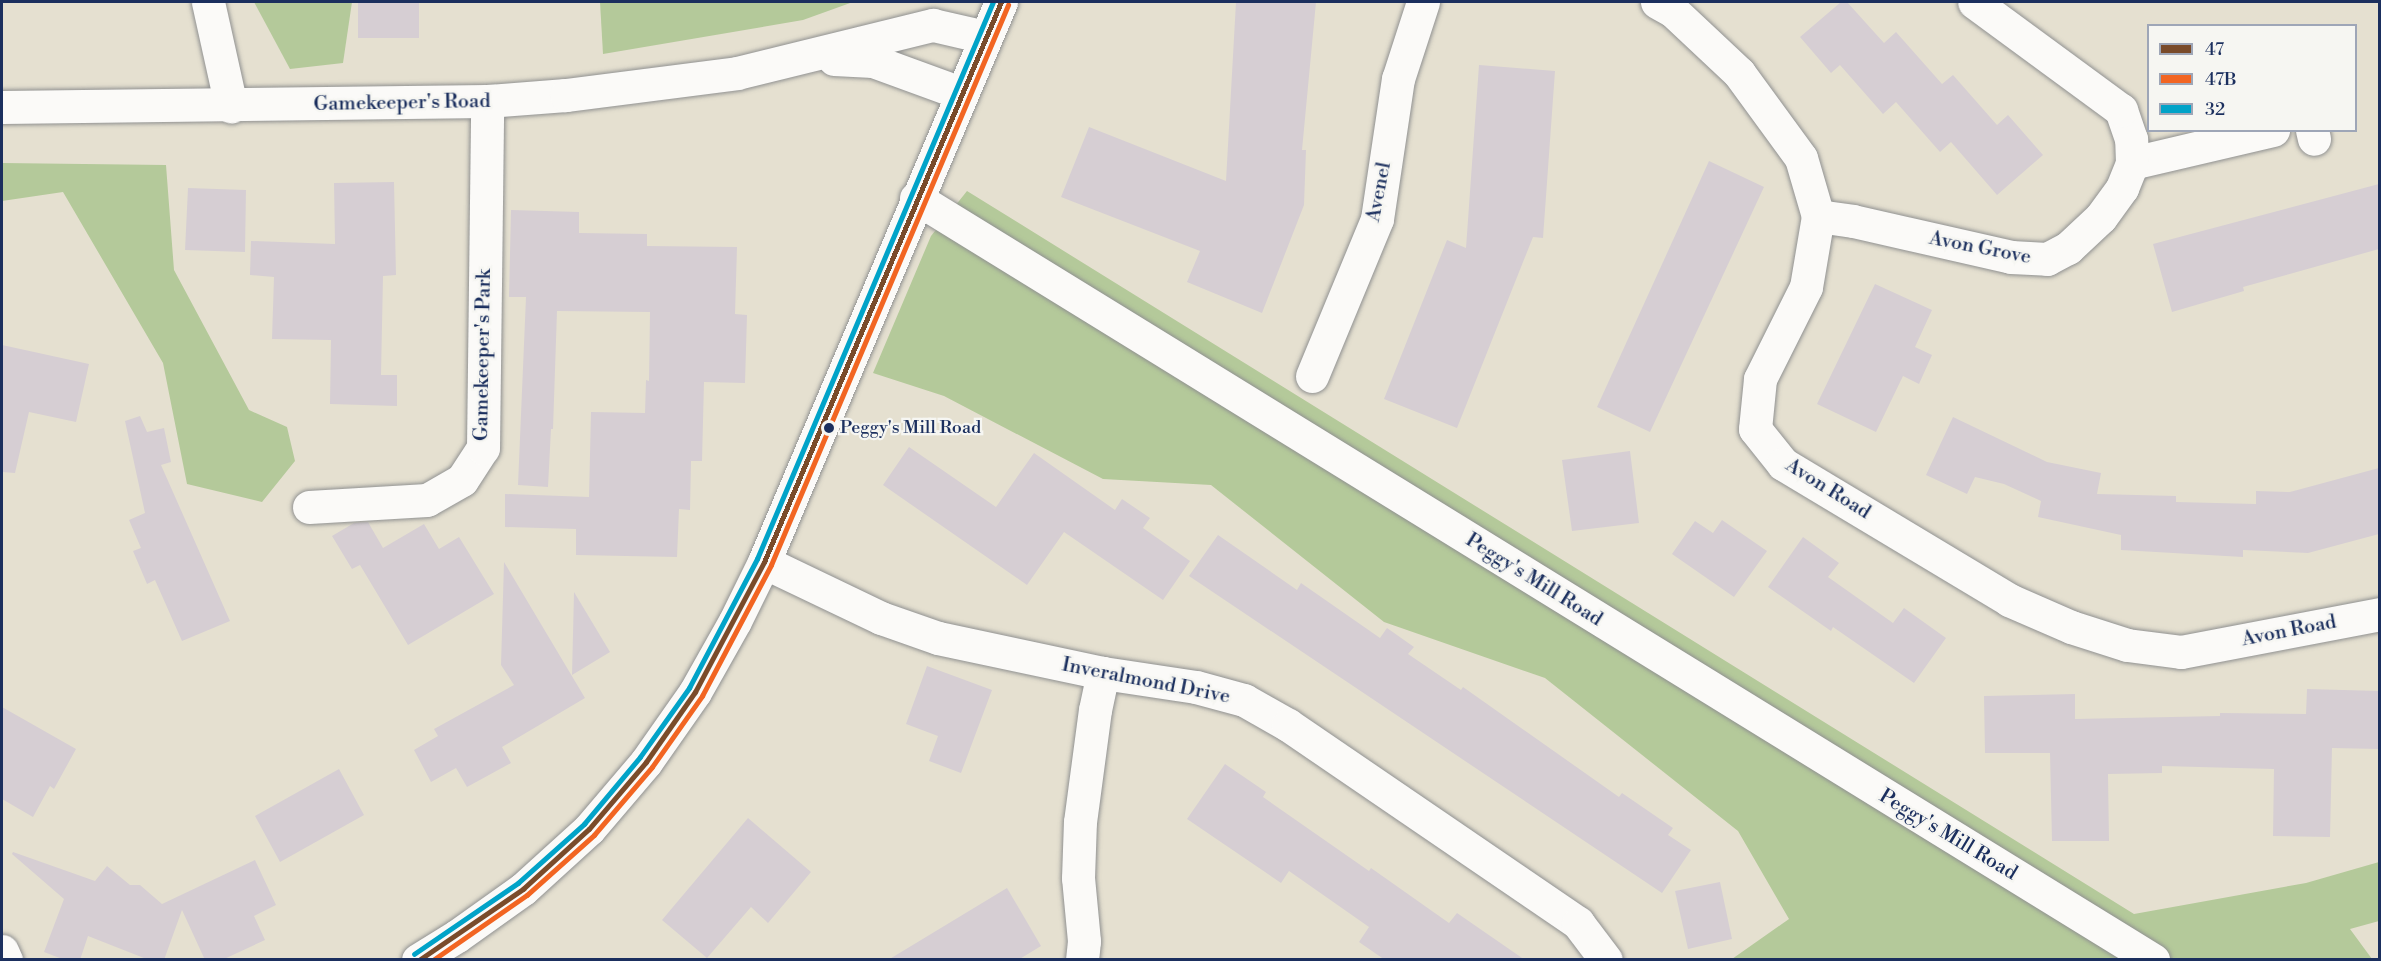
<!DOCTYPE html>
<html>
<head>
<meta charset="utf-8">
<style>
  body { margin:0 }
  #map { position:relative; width:2381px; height:961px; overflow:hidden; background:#e5e0d0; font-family:"Libre Bodoni",serif }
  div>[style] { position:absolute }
  .forest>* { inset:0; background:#b4c99a }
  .building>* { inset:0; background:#d6ced3 }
  .roads { filter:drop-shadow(0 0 2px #909191) drop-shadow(0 0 2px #909191) }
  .street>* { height:33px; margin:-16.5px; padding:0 16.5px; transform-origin:16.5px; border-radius:16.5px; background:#fbfaf8 }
  .secondary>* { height:33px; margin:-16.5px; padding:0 16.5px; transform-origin:16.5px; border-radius:16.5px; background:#fbfaf8 }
  .bus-1>* { height:4.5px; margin:-2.25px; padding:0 2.25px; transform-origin:2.25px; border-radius:2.25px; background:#7a4b2a }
  .bus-2>* { height:4.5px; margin:-2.25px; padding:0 2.25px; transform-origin:2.25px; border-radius:2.25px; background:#f26522 }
  .bus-3>* { height:4.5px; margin:-2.25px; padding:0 2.25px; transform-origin:2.25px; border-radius:2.25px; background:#01a3c8 }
  .dots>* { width:16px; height:16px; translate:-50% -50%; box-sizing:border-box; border:3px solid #f6f6f2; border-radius:50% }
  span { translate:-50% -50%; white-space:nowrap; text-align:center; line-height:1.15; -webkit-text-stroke:4.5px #f6f6f2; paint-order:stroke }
  .bus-label { font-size:18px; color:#1b2f5e }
  .left { translate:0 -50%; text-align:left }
  .street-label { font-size:20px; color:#1b2f5e }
  .frame { position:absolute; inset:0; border:3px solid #1b2f5e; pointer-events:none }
  .legend { position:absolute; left:2147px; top:24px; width:210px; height:108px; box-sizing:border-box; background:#f6f6f2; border:2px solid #9ea6b7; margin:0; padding:8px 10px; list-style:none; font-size:18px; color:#1b2f5e }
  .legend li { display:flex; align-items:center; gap:12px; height:30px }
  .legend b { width:30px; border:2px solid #9ea6b7 }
</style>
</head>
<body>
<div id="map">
  <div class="forest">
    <i style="clip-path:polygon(254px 2px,352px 2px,343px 63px,290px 69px)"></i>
    <i style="clip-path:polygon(600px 2px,853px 2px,803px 20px,603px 54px)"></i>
    <i style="clip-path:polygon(2px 163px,166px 165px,174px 270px,249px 410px,287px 427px,295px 461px,262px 502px,187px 484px,163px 363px,63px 192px,2px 201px)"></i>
    <i style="clip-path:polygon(967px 191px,2134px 914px,2306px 883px,2379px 862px,2379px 921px,2350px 929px,2372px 959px,1732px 959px,1789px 919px,1738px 831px,1545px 678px,1384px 622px,1211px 485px,1103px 479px,944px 396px,873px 373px,931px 236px)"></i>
  </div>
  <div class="building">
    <i style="clip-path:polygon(358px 2px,419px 2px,419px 38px,358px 38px)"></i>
    <i style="clip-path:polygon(1236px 2px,1316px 2px,1302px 150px,1306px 150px,1304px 205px,1262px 313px,1187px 282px,1200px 251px,1061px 197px,1089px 127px,1226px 181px)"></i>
    <i style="clip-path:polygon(1841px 2px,1847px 2px,1884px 43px,1896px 32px,1942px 84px,1953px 75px,1997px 125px,2008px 115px,2043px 155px,1997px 195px,1951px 142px,1940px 152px,1896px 102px,1883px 114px,1840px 65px,1831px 73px,1800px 37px)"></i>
    <i style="clip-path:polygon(1479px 65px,1555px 71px,1543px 238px,1533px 237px,1457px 428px,1384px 399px,1447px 240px,1466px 248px)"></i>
    <i style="clip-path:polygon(1709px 161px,1764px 187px,1650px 432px,1597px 407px)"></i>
    <i style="clip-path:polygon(394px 182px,396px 275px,383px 276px,381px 375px,397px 375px,397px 406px,330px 404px,331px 340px,272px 339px,274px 277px,250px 275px,251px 241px,335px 244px,334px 183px)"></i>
    <i style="clip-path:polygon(2379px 184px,2379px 249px,2243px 287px,2244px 291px,2172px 312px,2153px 244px)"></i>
    <i style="clip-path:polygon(188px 188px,246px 190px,245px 252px,185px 250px)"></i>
    <i style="clip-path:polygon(511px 210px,579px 212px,579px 233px,647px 234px,647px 246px,737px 247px,735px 314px,747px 315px,745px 383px,704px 382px,702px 461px,691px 461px,690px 510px,679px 509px,677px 557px,576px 555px,576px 529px,505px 527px,505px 494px,589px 497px,591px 412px,645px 413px,646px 380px,649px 381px,650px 312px,557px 311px,553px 429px,551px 429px,548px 487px,518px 485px,526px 297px,509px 297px)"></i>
    <i style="clip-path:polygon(1875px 284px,1932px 310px,1915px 347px,1932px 355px,1919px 384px,1903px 376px,1876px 432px,1817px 404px)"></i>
    <i style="clip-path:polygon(2px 345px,89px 364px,76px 422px,29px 412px,15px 473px,2px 472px)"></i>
    <i style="clip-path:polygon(140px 416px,147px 432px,164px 428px,171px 462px,161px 465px,230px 621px,182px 641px,155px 580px,147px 584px,133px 551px,141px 548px,129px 520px,145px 513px,125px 421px)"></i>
    <i style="clip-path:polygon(1953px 417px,2047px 462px,2101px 473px,2097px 494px,2176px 496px,2176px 502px,2256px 504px,2256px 491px,2290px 492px,2379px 468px,2379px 534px,2308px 553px,2243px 550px,2243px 557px,2121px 550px,2121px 535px,2038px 517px,2041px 501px,2004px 484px,1975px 477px,1967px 494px,1926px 475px)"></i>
    <i style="clip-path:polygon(909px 447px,996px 507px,1034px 453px,1115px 510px,1122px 499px,1150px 518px,1143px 528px,1190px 561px,1163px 600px,1064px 532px,1027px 585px,883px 485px)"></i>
    <i style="clip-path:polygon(1630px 451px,1639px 523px,1572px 531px,1562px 460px)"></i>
    <i style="clip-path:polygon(1722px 520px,1767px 551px,1734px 597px,1672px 554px,1695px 521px,1713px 533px)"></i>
    <i style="clip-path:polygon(368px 522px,383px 548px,424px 524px,439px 549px,459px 537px,494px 594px,408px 645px,360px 565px,352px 569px,332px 536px,354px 523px)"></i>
    <i style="clip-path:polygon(1218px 535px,1297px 590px,1301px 583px,1380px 638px,1387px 628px,1414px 647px,1408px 654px,1461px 690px,1463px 687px,1619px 797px,1622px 793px,1673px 828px,1668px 835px,1691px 850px,1662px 893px,1189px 576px)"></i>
    <i style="clip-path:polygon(1803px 537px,1839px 563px,1828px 577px,1893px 623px,1904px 608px,1946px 638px,1914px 683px,1833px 627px,1831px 631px,1768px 587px)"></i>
    <i style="clip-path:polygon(504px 562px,585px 698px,502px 747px,511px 763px,467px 787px,456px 768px,431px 782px,414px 750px,438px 736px,434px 729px,514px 685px,501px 665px)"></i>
    <i style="clip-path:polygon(574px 592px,610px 652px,572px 675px)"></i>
    <i style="clip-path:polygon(927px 666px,992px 690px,961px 773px,929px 761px,938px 736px,906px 724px)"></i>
    <i style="clip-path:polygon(2307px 689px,2379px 691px,2379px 749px,2332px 748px,2330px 837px,2273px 836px,2274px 769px,2162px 766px,2162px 773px,2108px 774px,2109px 841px,2052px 841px,2050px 753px,1985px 753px,1984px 696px,2075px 694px,2075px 719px,2220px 716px,2220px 713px,2306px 714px)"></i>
    <i style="clip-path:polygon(2px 707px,76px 749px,54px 789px,50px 786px,33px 817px,2px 799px)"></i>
    <i style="clip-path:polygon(1225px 764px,1266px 792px,1263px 797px,1369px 871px,1371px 868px,1449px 923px,1457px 913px,1525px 960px,1385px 960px,1359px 942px,1369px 927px,1289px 871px,1281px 883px,1187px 819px)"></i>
    <i style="clip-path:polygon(339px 769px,364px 815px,280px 862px,255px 816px)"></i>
    <i style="clip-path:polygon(748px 818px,811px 872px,768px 923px,751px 907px,707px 958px,662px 920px)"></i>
    <i style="clip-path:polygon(13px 852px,95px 881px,107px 866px,130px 885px,140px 885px,162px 904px,255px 860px,276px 905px,254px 916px,265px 940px,222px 960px,205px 960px,182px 910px,164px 960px,149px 960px,88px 936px,80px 960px,65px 960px,44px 952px,64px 899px,12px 854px)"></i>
    <i style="clip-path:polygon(1720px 882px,1732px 939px,1688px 949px,1675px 891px)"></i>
    <i style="clip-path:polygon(1007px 888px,1041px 946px,1018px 960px,888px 960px)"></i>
  </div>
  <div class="roads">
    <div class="street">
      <i style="left:208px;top:2px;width:107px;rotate:77.5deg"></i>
      <i style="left:1657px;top:2px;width:18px;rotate:29deg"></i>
      <i style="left:1673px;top:11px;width:91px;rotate:43.2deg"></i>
      <i style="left:1739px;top:73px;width:105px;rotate:53.9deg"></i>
      <i style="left:1801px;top:158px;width:60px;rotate:73.7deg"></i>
      <i style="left:1818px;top:216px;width:72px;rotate:99.6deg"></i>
      <i style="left:1806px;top:287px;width:103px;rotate:116.6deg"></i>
      <i style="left:1760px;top:379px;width:50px;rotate:95.7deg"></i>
      <i style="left:1755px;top:429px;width:45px;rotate:51.3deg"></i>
      <i style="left:1783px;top:464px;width:264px;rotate:31deg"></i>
      <i style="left:2009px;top:600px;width:68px;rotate:23.5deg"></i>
      <i style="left:2071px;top:627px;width:59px;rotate:17.8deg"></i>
      <i style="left:2127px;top:645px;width:54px;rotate:7.4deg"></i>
      <i style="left:2181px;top:652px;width:203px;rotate:-10.8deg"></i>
      <i style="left:2312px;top:130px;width:9px;rotate:77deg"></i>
      <i style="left:2132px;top:163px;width:145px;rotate:-13.2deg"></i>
      <i style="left:916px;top:198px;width:1453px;rotate:31.63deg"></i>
      <i style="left:1818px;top:216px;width:35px;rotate:8deg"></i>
      <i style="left:1853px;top:221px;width:162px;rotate:12.8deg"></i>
      <i style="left:2011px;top:257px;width:36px;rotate:3deg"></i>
      <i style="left:2047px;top:259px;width:24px;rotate:-28deg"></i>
      <i style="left:2068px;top:248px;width:45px;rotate:-43.2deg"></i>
      <i style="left:2101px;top:217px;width:36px;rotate:-54deg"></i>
      <i style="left:2122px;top:188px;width:27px;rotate:-68deg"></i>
      <i style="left:2132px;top:163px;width:24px;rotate:-92deg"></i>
      <i style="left:2131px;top:139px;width:31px;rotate:-109deg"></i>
      <i style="left:2121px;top:110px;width:182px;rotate:-143.7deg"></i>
      <i style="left:1312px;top:376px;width:170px;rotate:-67.5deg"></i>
      <i style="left:1377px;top:219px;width:142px;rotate:-81.5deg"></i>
      <i style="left:1398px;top:79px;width:81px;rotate:-72deg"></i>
      <i style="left:309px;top:507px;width:118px;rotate:-3.4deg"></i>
      <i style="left:427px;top:500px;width:40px;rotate:-29.7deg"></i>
      <i style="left:462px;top:480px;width:38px;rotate:-57deg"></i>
      <i style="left:483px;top:448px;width:347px;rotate:-89.3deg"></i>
      <i style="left:764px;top:562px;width:130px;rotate:25.6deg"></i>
      <i style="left:881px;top:618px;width:60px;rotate:19.3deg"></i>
      <i style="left:938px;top:638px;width:169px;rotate:12deg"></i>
      <i style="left:1103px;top:673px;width:94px;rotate:8.6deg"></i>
      <i style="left:1196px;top:687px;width:50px;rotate:15.2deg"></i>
      <i style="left:1244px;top:700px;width:51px;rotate:29.6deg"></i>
      <i style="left:1288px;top:725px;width:351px;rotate:34.3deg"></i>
      <i style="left:1578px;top:923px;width:46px;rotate:52.9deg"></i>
      <i style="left:2px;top:951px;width:10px;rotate:66deg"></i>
      <i style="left:1082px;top:960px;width:19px;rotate:-84deg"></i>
      <i style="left:1084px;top:941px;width:63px;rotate:-95.4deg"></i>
      <i style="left:1078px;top:878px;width:56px;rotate:-88deg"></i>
      <i style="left:1080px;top:822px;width:113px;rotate:-82.4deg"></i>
      <i style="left:1095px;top:710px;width:38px;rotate:-78deg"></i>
    </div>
    <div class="secondary">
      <i style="left:834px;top:59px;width:39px;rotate:3deg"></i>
      <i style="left:873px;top:61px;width:94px;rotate:20deg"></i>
      <i style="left:2px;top:107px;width:485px;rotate:-0.7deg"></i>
      <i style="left:487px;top:101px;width:79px;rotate:-4.3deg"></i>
      <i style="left:566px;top:95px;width:172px;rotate:-7.3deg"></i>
      <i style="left:737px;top:73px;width:202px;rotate:-13.8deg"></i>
      <i style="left:933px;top:25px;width:53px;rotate:13deg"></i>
      <i style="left:418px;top:960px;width:46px;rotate:-31.6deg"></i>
      <i style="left:457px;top:936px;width:81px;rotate:-35.5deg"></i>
      <i style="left:523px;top:889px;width:89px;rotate:-42.3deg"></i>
      <i style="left:589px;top:829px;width:88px;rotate:-49.6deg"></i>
      <i style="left:646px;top:762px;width:85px;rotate:-55deg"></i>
      <i style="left:695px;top:692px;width:81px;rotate:-60.6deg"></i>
      <i style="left:735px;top:621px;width:66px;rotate:-63.8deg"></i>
      <i style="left:764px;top:562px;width:608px;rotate:-67.06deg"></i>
    </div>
  </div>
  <div class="bus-1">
    <i style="left:419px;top:960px;width:126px;rotate:-34.3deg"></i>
    <i style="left:523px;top:889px;width:89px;rotate:-42.3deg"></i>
    <i style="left:589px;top:829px;width:88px;rotate:-49.6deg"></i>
    <i style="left:646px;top:762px;width:85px;rotate:-55deg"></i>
    <i style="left:695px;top:692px;width:147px;rotate:-62deg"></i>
    <i style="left:764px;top:562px;width:608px;rotate:-67.06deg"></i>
  </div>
  <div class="bus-2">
    <i style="left:433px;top:960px;width:114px;rotate:-34.7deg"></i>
    <i style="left:527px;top:895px;width:90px;rotate:-41.8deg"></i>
    <i style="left:594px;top:835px;width:89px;rotate:-49.5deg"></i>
    <i style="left:652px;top:767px;width:87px;rotate:-54.8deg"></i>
    <i style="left:702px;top:696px;width:148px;rotate:-62.2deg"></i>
    <i style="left:771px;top:565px;width:608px;rotate:-67.06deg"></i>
  </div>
  <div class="bus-3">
    <i style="left:414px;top:954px;width:126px;rotate:-34.3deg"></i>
    <i style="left:518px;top:883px;width:89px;rotate:-41.8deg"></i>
    <i style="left:584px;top:824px;width:87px;rotate:-50.1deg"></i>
    <i style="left:640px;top:757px;width:85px;rotate:-54.6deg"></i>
    <i style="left:689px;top:688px;width:146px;rotate:-62.2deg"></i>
    <i style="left:757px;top:559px;width:605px;rotate:-67.04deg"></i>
  </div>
  <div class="dots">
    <i style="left:829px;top:428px;background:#1b2f5e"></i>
  </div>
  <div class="bus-label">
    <span class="left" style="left:840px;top:428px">Peggy's Mill Road</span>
  </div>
  <div class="street-label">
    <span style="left:402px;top:103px;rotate:-1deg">Gamekeeper's Road</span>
    <span style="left:1379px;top:192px;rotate:-79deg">Avenel</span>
    <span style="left:1980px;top:248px;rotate:11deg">Avon Grove</span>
    <span style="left:483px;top:355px;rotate:-89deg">Gamekeeper's Park</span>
    <span style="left:1828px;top:489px;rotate:32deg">Avon Road</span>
    <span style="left:1534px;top:580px;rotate:32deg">Peggy's Mill Road</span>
    <span style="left:2289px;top:631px;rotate:-11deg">Avon Road</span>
    <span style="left:1146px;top:681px;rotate:11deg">Inveralmond Drive</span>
    <span style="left:1948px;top:835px;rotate:31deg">Peggy's Mill Road</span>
  </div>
  <div class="frame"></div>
  <ul class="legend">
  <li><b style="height:8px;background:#7a4b2a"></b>47</li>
  <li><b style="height:8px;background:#f26522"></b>47B</li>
  <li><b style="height:8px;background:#01a3c8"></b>32</li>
  </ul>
</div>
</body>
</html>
